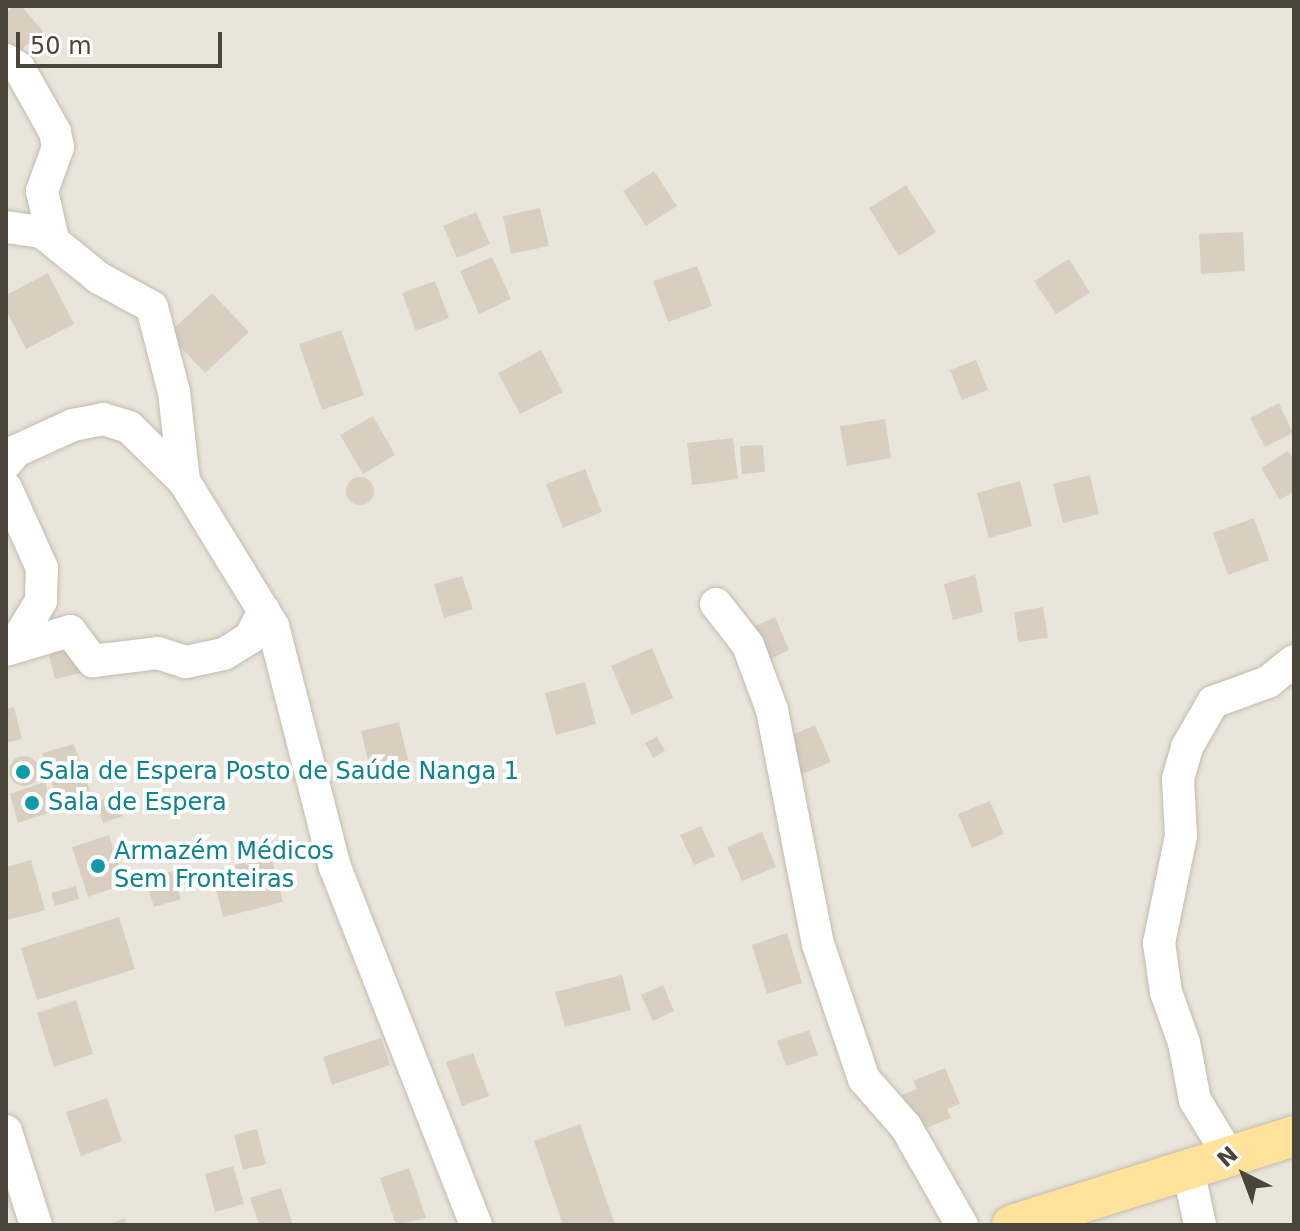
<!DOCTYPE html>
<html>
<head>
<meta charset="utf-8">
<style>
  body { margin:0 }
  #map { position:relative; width:1300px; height:1231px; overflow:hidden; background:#f6f3ec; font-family:"DejaVu Sans",sans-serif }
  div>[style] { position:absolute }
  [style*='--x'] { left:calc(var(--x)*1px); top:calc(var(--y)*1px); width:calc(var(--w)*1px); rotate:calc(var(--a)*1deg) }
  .residential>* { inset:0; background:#eae5da }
  .building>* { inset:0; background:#d8cfc1 }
  .round { border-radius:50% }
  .roads { filter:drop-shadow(0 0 2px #c2bbae) drop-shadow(0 0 2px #c2bbae) }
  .minor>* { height:32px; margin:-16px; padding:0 16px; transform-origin:16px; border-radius:16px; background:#fff }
  .major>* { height:40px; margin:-20px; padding:0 20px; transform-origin:20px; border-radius:20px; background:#ffe39c }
  .dots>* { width:22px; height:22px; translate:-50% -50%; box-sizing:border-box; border:4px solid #fff; border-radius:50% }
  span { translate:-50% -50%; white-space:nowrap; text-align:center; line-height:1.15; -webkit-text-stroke:8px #fff; paint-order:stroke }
  .culture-label { font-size:24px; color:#0d838f }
  .left { translate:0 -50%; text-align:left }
  .frame { position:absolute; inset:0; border:8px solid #4b4439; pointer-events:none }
  .north { position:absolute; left:1204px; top:1135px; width:80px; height:80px; -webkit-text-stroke:6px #fff; paint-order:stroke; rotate:318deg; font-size:22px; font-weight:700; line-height:32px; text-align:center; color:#4b4439 }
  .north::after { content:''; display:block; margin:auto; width:28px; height:36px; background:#4b4439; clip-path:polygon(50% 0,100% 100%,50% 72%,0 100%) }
  .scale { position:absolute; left:16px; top:32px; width:206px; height:36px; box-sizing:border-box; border:4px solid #4b4439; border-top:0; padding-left:10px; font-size:24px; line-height:28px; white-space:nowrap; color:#4b4439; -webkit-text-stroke:6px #fff; paint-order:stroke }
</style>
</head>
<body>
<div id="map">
  <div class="residential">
    <i style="clip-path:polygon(6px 6px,1294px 6px,1294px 1225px,6px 1225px)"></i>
  </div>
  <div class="building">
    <i style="clip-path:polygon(14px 6px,21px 6px,43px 31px,16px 54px,6px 42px,6px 13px)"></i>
    <i style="clip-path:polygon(654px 171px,677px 206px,646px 226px,623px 191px)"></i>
    <i style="clip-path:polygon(906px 185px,936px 232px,899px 256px,869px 208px)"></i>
    <i style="clip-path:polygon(540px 208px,549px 246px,511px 254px,503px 216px)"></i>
    <i style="clip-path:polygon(476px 212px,490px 244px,457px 258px,443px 226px)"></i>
    <i style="clip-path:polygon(1243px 232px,1245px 271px,1201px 274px,1199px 234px)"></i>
    <i style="clip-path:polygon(492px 257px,511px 299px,479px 314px,460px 271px)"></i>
    <i style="clip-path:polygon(1069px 259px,1090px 293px,1056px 314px,1034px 281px)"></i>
    <i style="clip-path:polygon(697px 266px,712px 306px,668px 322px,653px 281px)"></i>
    <i style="clip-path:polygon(48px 273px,74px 324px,26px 349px,6px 310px,6px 295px)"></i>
    <i style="clip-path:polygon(435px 281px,449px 318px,416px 331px,402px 293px)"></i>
    <i style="clip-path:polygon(212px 293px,249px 332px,205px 373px,168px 334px)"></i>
    <i style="clip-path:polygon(341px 330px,364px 395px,322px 410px,299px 344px)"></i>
    <i style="clip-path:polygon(541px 350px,563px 392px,520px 414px,498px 373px)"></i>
    <i style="clip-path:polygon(976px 360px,988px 390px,962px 400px,950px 370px)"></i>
    <i style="clip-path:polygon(1279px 403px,1293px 433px,1265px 447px,1250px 418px)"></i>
    <i style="clip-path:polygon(373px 416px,395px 455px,363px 474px,340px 435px)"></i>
    <i style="clip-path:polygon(885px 419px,891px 458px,847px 466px,840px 426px)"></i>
    <i style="clip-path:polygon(733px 438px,738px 479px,692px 485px,687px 443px)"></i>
    <i style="clip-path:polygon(763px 445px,765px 472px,742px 474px,740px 446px)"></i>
    <i style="clip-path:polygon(1288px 451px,1294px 461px,1294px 491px,1280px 500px,1261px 468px)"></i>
    <i style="clip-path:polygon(585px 469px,602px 512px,563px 528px,546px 484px)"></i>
    <i style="clip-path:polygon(1090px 475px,1099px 514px,1063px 523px,1053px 484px)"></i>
    <i class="round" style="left:346px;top:477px;width:28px;height:28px"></i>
    <i style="clip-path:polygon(1020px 481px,1032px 526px,989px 538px,977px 493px)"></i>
    <i style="clip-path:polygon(1254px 518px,1269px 560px,1228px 575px,1213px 533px)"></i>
    <i style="clip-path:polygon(975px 575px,983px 612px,953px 620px,944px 584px)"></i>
    <i style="clip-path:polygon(462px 576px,473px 609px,444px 618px,434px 584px)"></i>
    <i style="clip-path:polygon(1043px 607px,1048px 638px,1018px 642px,1014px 612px)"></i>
    <i style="clip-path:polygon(775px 617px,789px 650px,764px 662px,749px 629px)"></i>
    <i style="clip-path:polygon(73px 640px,81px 673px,55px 679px,47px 647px)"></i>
    <i style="clip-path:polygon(652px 648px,673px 698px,632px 715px,611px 666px)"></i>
    <i style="clip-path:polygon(585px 682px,596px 724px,556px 735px,545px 693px)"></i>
    <i style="clip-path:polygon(14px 707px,22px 739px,6px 743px,6px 709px)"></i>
    <i style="clip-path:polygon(399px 722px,408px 760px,370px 769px,361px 731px)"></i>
    <i style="clip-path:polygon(815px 725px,831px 762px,800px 775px,785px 738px)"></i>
    <i style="clip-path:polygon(657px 737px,665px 751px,653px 758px,645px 743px)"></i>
    <i style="clip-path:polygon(74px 744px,90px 791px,57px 799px,42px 753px)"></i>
    <i class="round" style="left:9px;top:756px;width:30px;height:30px"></i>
    <i style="clip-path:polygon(45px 782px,54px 811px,18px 823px,10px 794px)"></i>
    <i style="clip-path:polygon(116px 795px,123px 816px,103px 823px,96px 802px)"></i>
    <i style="clip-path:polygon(990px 801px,1004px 834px,972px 848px,958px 814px)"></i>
    <i style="clip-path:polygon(701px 826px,715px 856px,694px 865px,680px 835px)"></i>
    <i style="clip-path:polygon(762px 832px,776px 867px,742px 881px,727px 847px)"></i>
    <i style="clip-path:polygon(109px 835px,125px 884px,88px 897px,72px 847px)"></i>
    <i style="clip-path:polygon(271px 856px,283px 902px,223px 917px,212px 871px)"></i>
    <i style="clip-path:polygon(31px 860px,45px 910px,7px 920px,6px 867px)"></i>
    <i style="clip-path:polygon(172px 871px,181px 899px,154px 907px,145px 879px)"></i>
    <i style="clip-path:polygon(76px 886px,79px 899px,55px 906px,51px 893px)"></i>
    <i style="clip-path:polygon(119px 917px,135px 969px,37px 1000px,21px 948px)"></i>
    <i style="clip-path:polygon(787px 933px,802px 983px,767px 994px,752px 945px)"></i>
    <i style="clip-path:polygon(622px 975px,631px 1010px,565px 1027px,555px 992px)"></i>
    <i style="clip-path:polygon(663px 985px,674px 1011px,653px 1021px,641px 995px)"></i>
    <i style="clip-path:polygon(76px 1000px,93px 1054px,54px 1067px,37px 1013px)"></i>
    <i style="clip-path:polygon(809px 1030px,818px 1055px,786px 1066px,777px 1041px)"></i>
    <i style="clip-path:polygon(381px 1038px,390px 1065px,332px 1085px,323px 1057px)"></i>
    <i style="clip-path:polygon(473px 1053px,489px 1096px,462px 1106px,446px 1062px)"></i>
    <i style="clip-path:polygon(945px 1068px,960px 1104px,947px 1109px,951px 1118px,917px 1132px,902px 1095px,917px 1089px,913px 1081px)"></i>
    <i style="clip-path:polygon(107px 1098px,122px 1141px,81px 1156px,66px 1112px)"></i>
    <i style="clip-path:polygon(580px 1124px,615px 1225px,563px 1225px,534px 1141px)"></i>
    <i style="clip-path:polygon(257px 1129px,266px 1164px,243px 1170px,234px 1135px)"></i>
    <i style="clip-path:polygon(233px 1166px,244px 1204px,215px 1212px,205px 1174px)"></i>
    <i style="clip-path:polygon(409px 1168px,426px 1218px,396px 1225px,380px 1178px)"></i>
    <i style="clip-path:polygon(281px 1188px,293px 1225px,259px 1225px,250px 1198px)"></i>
    <i style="clip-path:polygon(125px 1218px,127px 1225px,107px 1225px)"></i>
  </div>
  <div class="roads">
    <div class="minor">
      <i style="--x:6;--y:60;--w:15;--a:32"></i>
      <i style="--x:19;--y:68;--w:73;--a:60.6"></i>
      <i style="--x:55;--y:132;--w:15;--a:79"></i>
      <i style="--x:58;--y:147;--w:47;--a:110"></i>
      <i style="--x:42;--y:191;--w:49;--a:77.1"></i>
      <i style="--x:6;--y:227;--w:36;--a:8"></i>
      <i style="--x:42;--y:232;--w:73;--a:38.9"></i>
      <i style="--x:99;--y:278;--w:60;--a:28.7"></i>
      <i style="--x:152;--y:307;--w:88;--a:75.5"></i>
      <i style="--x:174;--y:392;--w:90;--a:83.6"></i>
      <i style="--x:184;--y:481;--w:170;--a:58.5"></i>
      <i style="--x:273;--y:626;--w:249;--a:75.6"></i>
      <i style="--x:335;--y:867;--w:385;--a:68.5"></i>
      <i style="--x:6;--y:463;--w:16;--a:-50"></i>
      <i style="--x:16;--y:451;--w:63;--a:-24.5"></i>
      <i style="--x:73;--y:425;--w:31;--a:-11"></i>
      <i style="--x:103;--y:419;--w:27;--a:17"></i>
      <i style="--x:129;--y:427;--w:77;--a:44.5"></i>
      <i style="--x:6;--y:488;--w:88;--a:65.8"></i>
      <i style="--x:42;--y:568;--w:33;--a:92"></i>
      <i style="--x:41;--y:601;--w:54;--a:121.3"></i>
      <i style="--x:716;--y:604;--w:52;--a:52"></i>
      <i style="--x:748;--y:645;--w:69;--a:69.7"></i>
      <i style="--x:772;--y:710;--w:238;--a:78.9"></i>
      <i style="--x:818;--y:944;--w:143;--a:71.2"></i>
      <i style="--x:864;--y:1079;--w:64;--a:48.8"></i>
      <i style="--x:906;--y:1127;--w:113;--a:60.3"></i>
      <i style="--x:6;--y:650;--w:67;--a:-16.5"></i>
      <i style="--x:70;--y:631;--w:38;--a:53"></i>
      <i style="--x:93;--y:661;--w:65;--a:-7"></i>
      <i style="--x:158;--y:653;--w:29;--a:18"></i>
      <i style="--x:186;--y:662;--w:39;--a:-12"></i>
      <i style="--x:224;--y:654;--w:31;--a:-32"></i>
      <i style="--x:250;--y:638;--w:31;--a:-63"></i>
      <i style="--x:6;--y:1131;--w:99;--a:72.3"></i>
      <i style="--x:1229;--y:1156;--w:66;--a:-121.3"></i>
      <i style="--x:1195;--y:1100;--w:58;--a:-100.9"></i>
      <i style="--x:1184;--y:1043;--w:54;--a:-109.4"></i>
      <i style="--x:1166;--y:992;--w:49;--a:-98.1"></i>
      <i style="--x:1159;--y:943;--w:109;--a:-78.4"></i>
      <i style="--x:1181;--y:836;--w:57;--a:-93"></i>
      <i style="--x:1178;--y:779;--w:33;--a:-74"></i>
      <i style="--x:1187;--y:747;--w:52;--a:-60"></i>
      <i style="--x:1213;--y:702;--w:59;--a:-20"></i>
      <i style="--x:1268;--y:682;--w:33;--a:-39"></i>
      <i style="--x:1188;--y:1169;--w:57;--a:77.9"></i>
    </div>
    <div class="major">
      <i style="--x:1012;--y:1225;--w:296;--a:-17.5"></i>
    </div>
  </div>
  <div class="dots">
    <i style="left:23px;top:772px;background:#0f9aa8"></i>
    <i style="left:32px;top:803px;background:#0f9aa8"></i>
    <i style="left:98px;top:866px;background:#0f9aa8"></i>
  </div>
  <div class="culture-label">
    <span class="left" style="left:39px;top:772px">Sala de Espera Posto de Saúde Nanga 1</span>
    <span class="left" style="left:48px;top:803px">Sala de Espera</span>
    <span class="left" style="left:114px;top:866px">Armazém Médicos<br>Sem Fronteiras</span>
  </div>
  <div class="frame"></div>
  <div class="north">N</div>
  <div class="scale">50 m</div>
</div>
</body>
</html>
